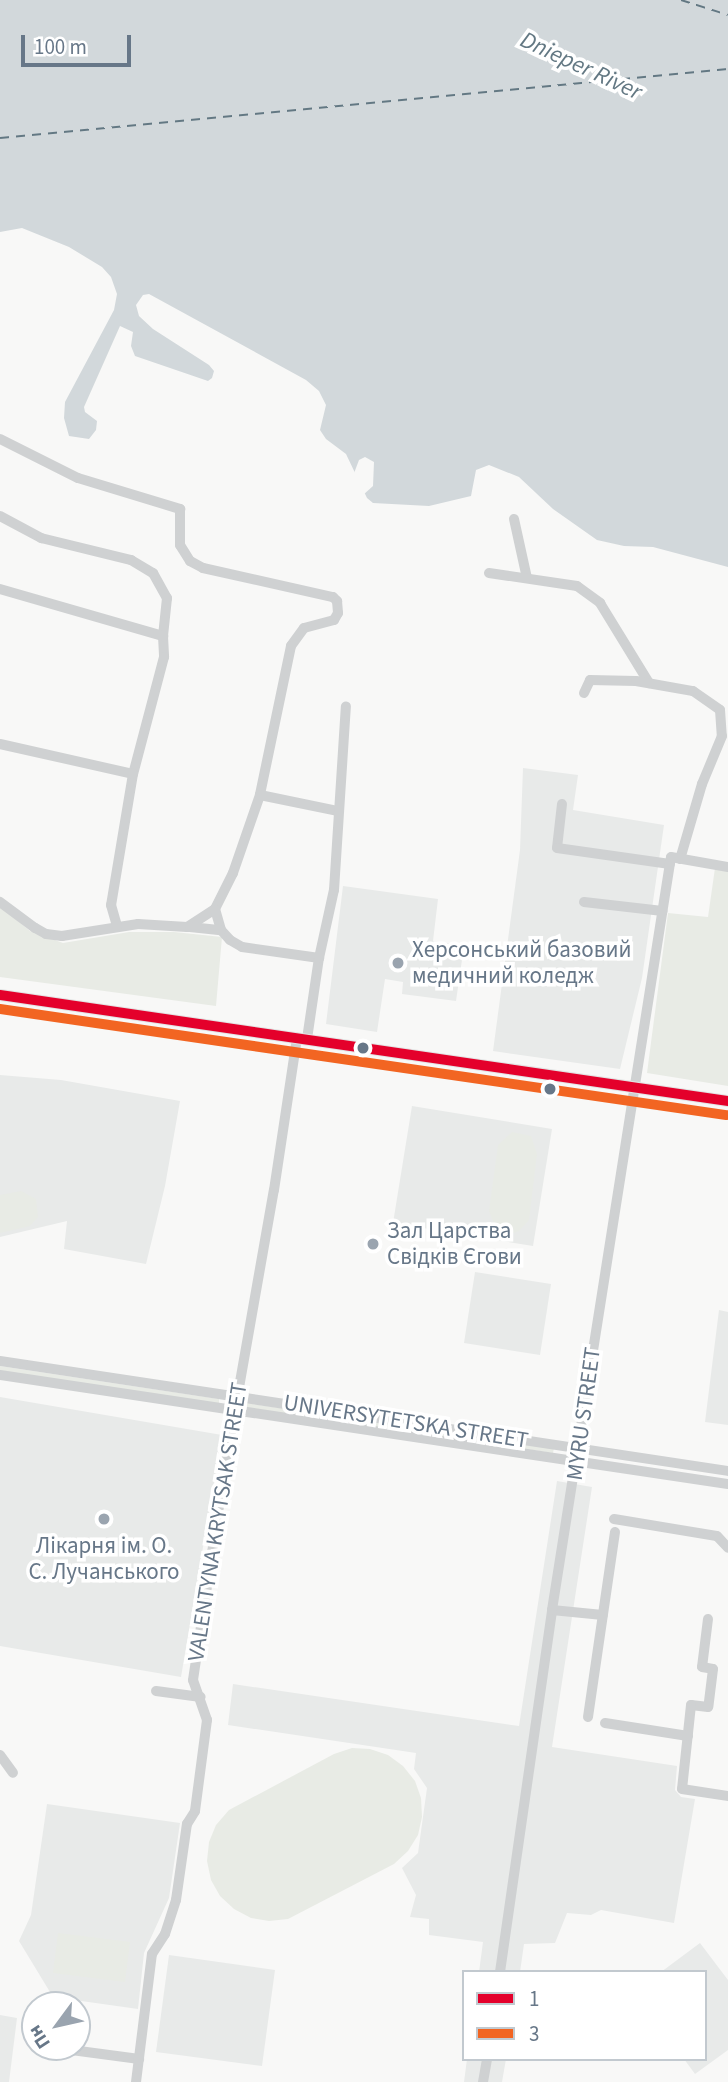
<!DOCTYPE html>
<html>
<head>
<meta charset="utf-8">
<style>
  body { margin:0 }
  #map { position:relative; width:728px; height:2082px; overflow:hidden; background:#f8f8f7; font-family:"Source Sans 3",sans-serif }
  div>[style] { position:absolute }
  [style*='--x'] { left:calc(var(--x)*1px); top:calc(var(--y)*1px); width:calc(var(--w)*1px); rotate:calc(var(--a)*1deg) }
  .built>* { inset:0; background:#e8eae9 }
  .green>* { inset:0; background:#e8ebe5 }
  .water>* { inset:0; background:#d2d8db }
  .pier>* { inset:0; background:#f8f8f7 }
  .ferry>* { height:2px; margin-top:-1px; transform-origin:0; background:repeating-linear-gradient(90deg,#637883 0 9px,transparent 0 16px) }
  .minor>* { height:10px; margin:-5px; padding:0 5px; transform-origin:5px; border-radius:5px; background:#cfd1d2 }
  .major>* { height:12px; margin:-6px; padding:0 6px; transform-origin:6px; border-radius:6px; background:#e2e3e3 }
  .bus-1>* { height:10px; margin:-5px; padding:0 5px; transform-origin:5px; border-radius:5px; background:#e4002b }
  .bus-2>* { height:10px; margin:-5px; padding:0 5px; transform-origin:5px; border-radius:5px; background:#f26522 }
  .dots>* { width:19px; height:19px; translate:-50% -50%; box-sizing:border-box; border:4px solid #fff; border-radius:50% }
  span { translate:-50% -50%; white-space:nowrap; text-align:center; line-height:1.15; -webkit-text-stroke:7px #fff; paint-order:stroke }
  .poi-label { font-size:23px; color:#677788 }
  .left { translate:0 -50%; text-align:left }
  .street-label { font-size:23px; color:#677788 }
  .water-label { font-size:24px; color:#637883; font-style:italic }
  .legend { position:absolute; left:462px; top:1970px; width:245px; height:91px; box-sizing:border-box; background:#fff; border:2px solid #c2c9cf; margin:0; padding:9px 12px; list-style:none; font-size:21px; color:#677788 }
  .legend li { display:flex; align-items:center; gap:14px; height:35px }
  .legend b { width:35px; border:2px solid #c2c9cf }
  .north { position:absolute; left:21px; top:1991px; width:70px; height:70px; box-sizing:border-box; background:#fff; border:2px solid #c2c9cf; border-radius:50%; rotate:237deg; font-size:19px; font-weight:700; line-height:28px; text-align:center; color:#677788 }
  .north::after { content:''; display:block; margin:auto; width:24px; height:32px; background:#9aa4af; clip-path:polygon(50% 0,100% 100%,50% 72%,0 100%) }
  .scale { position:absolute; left:21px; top:35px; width:110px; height:32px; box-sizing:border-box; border:4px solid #677788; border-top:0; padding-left:9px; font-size:21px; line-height:24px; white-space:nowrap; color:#677788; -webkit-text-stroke:5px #fff; paint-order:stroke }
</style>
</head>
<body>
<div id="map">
  <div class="built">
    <i style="clip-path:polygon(523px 768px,578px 775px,573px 810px,664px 825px,642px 978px,620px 1069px,493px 1051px,520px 850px)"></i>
    <i style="clip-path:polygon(343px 886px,438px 899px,433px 941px,464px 946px,456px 1001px,402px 994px,403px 982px,385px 979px,377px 1032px,326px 1024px)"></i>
    <i style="clip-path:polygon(0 1075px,61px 1080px,180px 1101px,165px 1186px,146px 1264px,64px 1249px,67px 1221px,0 1237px)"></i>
    <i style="clip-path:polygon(412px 1106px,552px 1129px,533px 1246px,393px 1223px)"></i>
    <i style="clip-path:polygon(475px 1272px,551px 1284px,540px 1355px,464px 1343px)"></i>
    <i style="clip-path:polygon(719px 1310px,728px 1312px,728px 1425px,705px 1422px)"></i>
    <i style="clip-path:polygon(0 1397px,222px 1435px,181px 1677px,0 1646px)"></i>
    <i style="clip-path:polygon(557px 1481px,592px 1487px,552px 1747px,677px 1766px,675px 1790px,681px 1797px,695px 1799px,674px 1923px,601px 1910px,591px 1915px,567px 1913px,555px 1943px,524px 1944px,520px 1972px,479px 1972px,483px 1942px,429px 1935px,429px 1919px,410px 1917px,416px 1895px,402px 1868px,418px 1853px,427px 1788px,414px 1769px,416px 1753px,228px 1725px,233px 1684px,519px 1726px)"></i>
    <i style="clip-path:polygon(47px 1804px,180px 1823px,169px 1898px,144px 1953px,138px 2009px,53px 1997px,19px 1941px,31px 1915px)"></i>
    <i style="clip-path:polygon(700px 1943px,728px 1980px,728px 2050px,695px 2074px,684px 2059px,705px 2059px,705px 1972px,661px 1972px)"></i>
    <i style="clip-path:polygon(169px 1955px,275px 1970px,262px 2066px,156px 2052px)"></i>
    <i style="clip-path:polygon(0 2015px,17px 2018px,9px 2082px,0 2082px)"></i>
    <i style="clip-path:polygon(467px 2059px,506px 2059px,502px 2082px,464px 2082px)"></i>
  </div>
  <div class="green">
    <i style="clip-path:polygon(715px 868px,728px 871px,728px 1086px,647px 1073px,668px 913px,708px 917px)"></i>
    <i style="clip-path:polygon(0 906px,30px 931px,63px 943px,129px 932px,174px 932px,222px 937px,216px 1006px,0 977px)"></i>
    <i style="clip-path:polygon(512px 1132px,531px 1136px,537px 1154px,529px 1220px,519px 1231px,510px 1234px,496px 1229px,489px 1211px,498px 1145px)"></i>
    <i style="clip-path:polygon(21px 1191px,36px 1199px,38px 1217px,30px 1226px,0 1233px,0 1195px)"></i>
    <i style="clip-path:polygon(0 1366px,219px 1399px,219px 1404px,0 1371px)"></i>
    <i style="clip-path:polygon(246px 1403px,554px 1448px,553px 1453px,245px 1408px)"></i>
    <i style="clip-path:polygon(352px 1748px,370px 1749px,388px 1755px,403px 1766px,415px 1781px,421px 1798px,422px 1817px,418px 1835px,408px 1851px,394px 1864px,288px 1919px,269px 1921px,251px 1918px,234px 1909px,220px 1896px,211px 1880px,207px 1861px,209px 1842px,216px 1825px,229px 1810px,334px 1754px)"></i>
    <i style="clip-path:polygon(58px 1933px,130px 1942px,125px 1982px,53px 1973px)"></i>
  </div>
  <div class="water">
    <i style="clip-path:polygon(0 0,728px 0,728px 567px,653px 547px,624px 546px,597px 540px,553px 509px,519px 477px,489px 465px,476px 470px,471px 496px,429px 506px,373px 503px,367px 498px,346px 454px,326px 439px,320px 430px,326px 405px,319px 391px,306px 380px,149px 294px,143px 295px,136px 305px,139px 316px,153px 329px,209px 365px,214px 371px,212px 378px,208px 381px,135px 356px,131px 346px,133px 332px,120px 326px,84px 407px,85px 412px,97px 421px,96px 430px,89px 439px,69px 436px,64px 418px,65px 402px,114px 310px,117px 294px,111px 277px,102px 267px,69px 247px,22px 228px,0 232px)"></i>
  </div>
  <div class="pier">
    <i style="clip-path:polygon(365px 457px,374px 462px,373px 486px,363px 495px,353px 476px,359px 460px)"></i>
  </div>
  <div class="ferry">
    <i style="--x:681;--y:0;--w:49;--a:17.7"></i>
    <i style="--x:0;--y:138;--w:731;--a:-5.41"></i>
  </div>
  <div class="minor">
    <i style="--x:0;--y:439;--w:87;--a:26.6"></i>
    <i style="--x:78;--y:478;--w:107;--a:16.9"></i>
    <i style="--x:180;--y:509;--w:36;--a:90"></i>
    <i style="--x:180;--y:545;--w:19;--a:58"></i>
    <i style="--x:190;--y:561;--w:15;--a:28"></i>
    <i style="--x:203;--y:568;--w:133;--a:12.6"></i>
    <i style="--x:333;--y:597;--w:6;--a:45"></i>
    <i style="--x:337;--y:601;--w:12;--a:85"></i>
    <i style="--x:338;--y:613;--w:8;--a:120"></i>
    <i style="--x:334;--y:620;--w:31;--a:165"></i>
    <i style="--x:304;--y:628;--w:22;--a:126"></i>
    <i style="--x:291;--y:646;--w:152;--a:101.8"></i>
    <i style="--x:260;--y:795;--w:83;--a:109.1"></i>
    <i style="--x:233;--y:873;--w:40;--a:116.6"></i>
    <i style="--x:215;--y:909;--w:33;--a:147"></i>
    <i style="--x:187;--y:927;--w:49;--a:-176.5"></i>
    <i style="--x:138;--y:924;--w:77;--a:171"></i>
    <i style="--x:62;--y:936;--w:16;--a:-173"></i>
    <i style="--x:46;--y:934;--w:13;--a:-151"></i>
    <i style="--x:35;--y:928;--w:44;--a:-143.4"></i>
    <i style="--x:0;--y:516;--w:47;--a:28.2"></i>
    <i style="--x:41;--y:538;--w:93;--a:13.7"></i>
    <i style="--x:131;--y:560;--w:26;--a:31"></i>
    <i style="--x:153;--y:573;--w:29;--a:61"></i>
    <i style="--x:167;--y:598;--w:38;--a:96"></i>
    <i style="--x:163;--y:636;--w:21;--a:87"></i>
    <i style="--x:164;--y:657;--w:121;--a:104.8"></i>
    <i style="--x:133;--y:774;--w:133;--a:99.5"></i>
    <i style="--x:111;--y:905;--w:22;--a:74"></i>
    <i style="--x:514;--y:519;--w:60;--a:77.6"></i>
    <i style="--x:489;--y:573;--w:89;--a:8.4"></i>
    <i style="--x:577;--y:586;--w:29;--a:36"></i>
    <i style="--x:600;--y:603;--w:94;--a:58.5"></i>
    <i style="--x:0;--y:589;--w:170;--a:16.1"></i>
    <i style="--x:584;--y:693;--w:14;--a:-65"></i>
    <i style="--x:590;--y:680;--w:46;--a:1.2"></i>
    <i style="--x:636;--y:681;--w:58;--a:10"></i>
    <i style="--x:693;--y:691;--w:33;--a:35"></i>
    <i style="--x:720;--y:710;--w:26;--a:86"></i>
    <i style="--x:722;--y:736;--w:52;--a:112.6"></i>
    <i style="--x:702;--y:784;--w:78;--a:106.3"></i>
    <i style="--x:0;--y:744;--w:136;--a:12.7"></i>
    <i style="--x:260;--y:795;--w:80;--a:11.6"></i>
    <i style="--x:562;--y:804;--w:44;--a:96.5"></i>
    <i style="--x:557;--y:848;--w:114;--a:8.1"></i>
    <i style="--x:584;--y:902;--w:79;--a:6.6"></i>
    <i style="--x:215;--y:909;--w:22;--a:74"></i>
    <i style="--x:221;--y:930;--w:13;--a:48"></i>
    <i style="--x:230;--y:940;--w:14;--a:30"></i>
    <i style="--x:242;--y:947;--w:78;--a:8.1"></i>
    <i style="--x:190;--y:927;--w:31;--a:6"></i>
    <i style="--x:307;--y:1039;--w:82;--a:-81.6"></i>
    <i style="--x:319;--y:958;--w:70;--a:-77.6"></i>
    <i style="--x:334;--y:890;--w:184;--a:-86.3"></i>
    <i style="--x:0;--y:1361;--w:736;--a:8.59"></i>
    <i style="--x:0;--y:1375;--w:736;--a:8.52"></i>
    <i style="--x:614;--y:1519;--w:104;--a:9.4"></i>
    <i style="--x:717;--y:1536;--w:16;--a:47"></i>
    <i style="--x:552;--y:1610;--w:51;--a:5.6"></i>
    <i style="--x:708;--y:1619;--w:48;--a:97.1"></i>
    <i style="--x:702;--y:1667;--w:11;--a:10"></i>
    <i style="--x:713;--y:1669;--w:38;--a:97"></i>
    <i style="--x:708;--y:1707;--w:17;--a:-173"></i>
    <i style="--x:691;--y:1705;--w:84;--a:96.1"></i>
    <i style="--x:682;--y:1789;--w:47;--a:8.7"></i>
    <i style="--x:156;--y:1691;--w:45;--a:7.6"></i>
    <i style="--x:588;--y:1717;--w:187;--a:-81.7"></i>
    <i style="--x:605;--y:1723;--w:84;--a:8.9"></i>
    <i style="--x:0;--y:1755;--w:22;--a:54"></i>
    <i style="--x:500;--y:1972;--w:366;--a:-81.8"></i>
    <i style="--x:552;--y:1610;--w:762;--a:-81.02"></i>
    <i style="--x:671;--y:857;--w:58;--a:10"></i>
    <i style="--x:49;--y:2047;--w:91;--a:7.6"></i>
    <i style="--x:136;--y:2082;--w:129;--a:-82.9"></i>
    <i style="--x:152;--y:1954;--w:24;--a:-57"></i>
    <i style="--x:165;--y:1934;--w:36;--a:-72"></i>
    <i style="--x:176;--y:1900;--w:77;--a:-81.8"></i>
    <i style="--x:187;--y:1824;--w:15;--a:-58"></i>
    <i style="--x:195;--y:1811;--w:92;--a:-82.5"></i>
    <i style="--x:207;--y:1720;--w:42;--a:-109.3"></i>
    <i style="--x:193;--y:1680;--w:215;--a:-81.5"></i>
    <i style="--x:225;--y:1467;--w:281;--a:-80"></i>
    <i style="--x:274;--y:1190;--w:154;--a:-81.4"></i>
    <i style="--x:483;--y:2082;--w:23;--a:-80"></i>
  </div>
  <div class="major">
    <i style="--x:0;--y:995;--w:736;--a:8.28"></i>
  </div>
  <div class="bus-1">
    <i style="--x:0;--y:995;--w:736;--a:8.28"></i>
  </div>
  <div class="bus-2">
    <i style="--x:0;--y:1009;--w:734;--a:8.31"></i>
  </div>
  <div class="dots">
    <i style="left:398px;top:963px;background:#9aa4af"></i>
    <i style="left:363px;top:1048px;background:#677788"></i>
    <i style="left:550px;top:1089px;background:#677788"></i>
    <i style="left:373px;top:1244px;background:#9aa4af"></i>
    <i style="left:104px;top:1519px;background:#9aa4af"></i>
  </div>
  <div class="poi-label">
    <span class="left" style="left:412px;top:963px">Херсонський базовий<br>медичний коледж</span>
    <span class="left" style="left:387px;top:1244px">Зал Царства<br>Свідків Єгови</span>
    <span style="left:104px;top:1559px">Лікарня ім. О.<br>С. Лучанського</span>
  </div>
  <div class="street-label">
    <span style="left:584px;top:1414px;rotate:-82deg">MYRU STREET</span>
    <span style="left:406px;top:1422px;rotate:9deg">UNIVERSYTETSKA STREET</span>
    <span style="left:218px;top:1522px;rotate:-81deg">VALENTYNA KRYTSAK STREET</span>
  </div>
  <div class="water-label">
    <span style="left:581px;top:66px;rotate:25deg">Dnieper River</span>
  </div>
  <ul class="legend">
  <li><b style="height:9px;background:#e4002b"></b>1</li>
  <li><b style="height:9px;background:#f26522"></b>3</li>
  </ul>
  <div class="north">Пн</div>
  <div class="scale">100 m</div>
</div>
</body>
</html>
